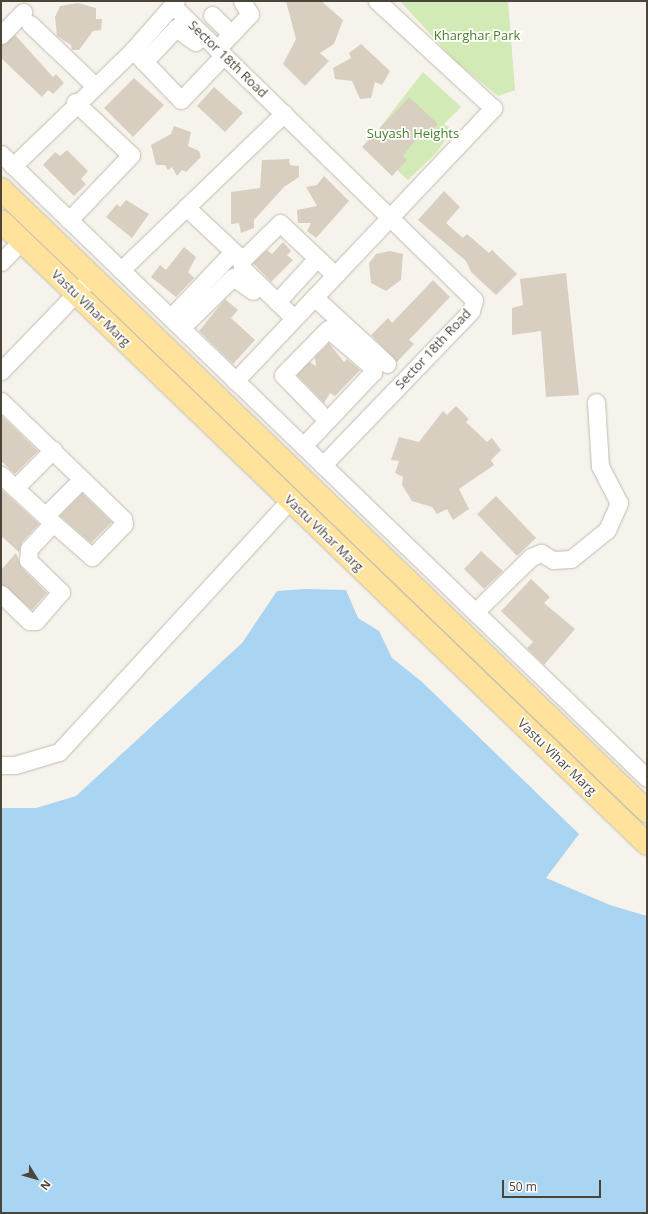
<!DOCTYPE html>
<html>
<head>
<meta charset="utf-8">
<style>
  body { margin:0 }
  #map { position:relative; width:648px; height:1214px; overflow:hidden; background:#f6f3ec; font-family:"Open Sans",sans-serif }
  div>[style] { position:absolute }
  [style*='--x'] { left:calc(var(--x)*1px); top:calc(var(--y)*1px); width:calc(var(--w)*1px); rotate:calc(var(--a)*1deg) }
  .green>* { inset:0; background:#d2eab5 }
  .water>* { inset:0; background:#a9d4f2 }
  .building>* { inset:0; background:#d8cfc1 }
  .roads { filter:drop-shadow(0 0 1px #c2bbae) drop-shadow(0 0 1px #c2bbae) }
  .minor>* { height:17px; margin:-8.5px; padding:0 8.5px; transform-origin:8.5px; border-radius:8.5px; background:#fff }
  .major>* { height:22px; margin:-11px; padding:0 11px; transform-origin:11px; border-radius:11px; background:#ffe39c }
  span { translate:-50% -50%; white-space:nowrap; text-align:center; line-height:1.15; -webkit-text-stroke:3.5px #fff; paint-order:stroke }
  .park-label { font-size:13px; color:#4a7f2a }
  .street-label { font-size:13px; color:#4b4439 }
  .frame { position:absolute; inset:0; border:2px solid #4b4439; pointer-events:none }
  .north { position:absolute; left:16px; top:1158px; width:40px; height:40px; -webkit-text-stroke:3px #fff; paint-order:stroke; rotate:127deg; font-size:11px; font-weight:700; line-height:16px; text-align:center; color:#4b4439 }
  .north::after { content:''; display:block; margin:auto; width:14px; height:18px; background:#4b4439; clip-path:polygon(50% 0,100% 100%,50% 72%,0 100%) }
  .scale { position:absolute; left:502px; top:1180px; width:99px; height:18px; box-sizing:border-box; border:2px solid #4b4439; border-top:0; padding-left:5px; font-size:12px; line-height:14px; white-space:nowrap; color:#4b4439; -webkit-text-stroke:3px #fff; paint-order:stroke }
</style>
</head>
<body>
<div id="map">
  <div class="green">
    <i style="clip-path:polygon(400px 1px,508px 1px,515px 90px,498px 96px,455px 61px)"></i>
    <i style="clip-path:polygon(423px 72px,461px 107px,444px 124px,453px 130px,436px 153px,408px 180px,368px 143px)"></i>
  </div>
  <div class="water">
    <i style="clip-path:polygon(305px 589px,346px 590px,358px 618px,379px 631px,392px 658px,421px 681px,579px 834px,546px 878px,610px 905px,647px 916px,647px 1213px,1px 1213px,1px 808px,36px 808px,76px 796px,242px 643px,277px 591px)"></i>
  </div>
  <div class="building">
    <i style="clip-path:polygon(286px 1px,321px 1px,343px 20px,334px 44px,320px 53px,329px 61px,305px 86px,283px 64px,296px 39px)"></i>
    <i style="clip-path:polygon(78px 3px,96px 8px,96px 19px,102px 19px,101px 30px,93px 31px,79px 50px,72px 50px,71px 45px,57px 36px,55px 17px,60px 6px)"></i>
    <i style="clip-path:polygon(15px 35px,53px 77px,56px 74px,64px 83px,53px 94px,48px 90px,42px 97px,1px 58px,1px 46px)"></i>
    <i style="clip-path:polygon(361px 44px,390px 71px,382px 85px,375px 82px,371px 98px,360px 99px,352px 81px,335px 79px,333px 68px,351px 58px,349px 53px)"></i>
    <i style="clip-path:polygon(134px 78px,164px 105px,133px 137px,104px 108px)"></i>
    <i style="clip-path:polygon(214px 87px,243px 113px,225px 132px,197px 106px)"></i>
    <i style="clip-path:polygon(409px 97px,438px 124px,431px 131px,427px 128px,412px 144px,403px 156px,407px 160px,392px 176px,362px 147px)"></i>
    <i style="clip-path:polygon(174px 126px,191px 132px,188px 146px,199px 151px,201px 157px,186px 172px,182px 170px,177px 176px,172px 167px,168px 170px,165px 165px,156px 165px,151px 145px,171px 134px)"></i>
    <i style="clip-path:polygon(67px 150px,88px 171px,81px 179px,86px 184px,74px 196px,43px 165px,55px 152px,60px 156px)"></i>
    <i style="clip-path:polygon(289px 159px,290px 165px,299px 166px,299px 177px,284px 187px,254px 220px,254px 228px,241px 233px,239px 223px,231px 224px,231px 192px,260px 188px,262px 160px)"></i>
    <i style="clip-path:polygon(324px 176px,349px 201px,316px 238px,307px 231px,311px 223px,298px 223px,297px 210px,317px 206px,306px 187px,317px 185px)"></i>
    <i style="clip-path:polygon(444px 191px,460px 207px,446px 223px,463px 238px,467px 234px,489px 253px,492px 250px,517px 274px,496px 295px,471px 272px,466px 261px,418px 220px)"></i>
    <i style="clip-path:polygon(126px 200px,149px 214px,132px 238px,106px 217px,117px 204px,120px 207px)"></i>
    <i style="clip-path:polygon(283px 242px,291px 251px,287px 255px,293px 260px,271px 282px,253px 263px,267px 250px,272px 254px)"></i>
    <i style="clip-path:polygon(184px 247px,196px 257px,188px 272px,194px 278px,176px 297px,151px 277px,160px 265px,166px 270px)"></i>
    <i style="clip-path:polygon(390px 251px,403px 254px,401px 280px,386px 291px,371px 283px,369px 263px,376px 254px)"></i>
    <i style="clip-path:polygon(566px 273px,579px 395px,546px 397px,541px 331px,512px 335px,512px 308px,523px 305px,520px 279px)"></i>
    <i style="clip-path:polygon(433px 280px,450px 297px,409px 340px,414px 344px,397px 362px,371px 335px,388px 318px,392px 323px)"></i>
    <i style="clip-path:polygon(225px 299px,238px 310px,231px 318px,255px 340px,233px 364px,199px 331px)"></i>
    <i style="clip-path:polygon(329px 343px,344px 362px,347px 359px,360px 370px,335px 396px,330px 393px,324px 403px,297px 375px,309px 362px,316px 366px,315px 357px)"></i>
    <i style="clip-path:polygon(456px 406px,469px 419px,466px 422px,487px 442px,492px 438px,501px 450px,491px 460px,494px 465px,459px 489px,469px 509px,453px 520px,447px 509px,437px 514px,432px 507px,412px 501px,402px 485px,403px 477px,395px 473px,399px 461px,391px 460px,399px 437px,419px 442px,443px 411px,447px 415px)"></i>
    <i style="clip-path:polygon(1px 415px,38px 451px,15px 474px,1px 461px)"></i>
    <i style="clip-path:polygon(1px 489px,39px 524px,22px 542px,19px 552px,1px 536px)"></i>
    <i style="clip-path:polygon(82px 493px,112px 522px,91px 543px,60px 516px)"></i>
    <i style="clip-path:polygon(496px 496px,536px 538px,517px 556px,477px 514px)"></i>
    <i style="clip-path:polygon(481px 551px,503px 571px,484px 589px,464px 569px)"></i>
    <i style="clip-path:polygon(16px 553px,21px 567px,47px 593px,32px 610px,1px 584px,1px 570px)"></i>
    <i style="clip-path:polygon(531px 579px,550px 597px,544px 603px,575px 629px,544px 665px,527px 648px,533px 642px,501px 611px)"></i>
  </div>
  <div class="roads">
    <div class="minor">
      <i style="--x:172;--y:5;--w:422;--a:44.3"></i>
      <i style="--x:474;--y:300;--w:11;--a:105"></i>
      <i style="--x:471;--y:311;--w:214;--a:133.9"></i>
      <i style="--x:212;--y:15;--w:27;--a:45"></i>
      <i style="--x:30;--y:24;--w:88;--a:43.6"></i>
      <i style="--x:1;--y:35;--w:32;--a:-46"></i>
      <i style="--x:217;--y:49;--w:48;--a:-46.7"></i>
      <i style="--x:250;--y:14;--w:15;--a:-122"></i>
      <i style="--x:133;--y:50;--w:69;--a:46.2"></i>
      <i style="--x:181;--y:100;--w:62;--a:-46.3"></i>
      <i style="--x:144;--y:62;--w:47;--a:-46.7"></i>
      <i style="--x:176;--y:28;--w:24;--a:36"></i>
      <i style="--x:1;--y:154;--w:898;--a:44.01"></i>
      <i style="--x:13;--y:166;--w:167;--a:-44"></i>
      <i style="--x:133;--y:50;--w:65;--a:-48.7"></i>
      <i style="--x:186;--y:207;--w:69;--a:43.2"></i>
      <i style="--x:69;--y:220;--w:90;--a:-46.4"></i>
      <i style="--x:131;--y:155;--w:77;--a:-136.6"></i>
      <i style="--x:1;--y:262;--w:29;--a:-46"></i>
      <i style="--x:121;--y:270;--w:226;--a:-43.9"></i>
      <i style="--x:314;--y:297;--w:99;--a:42.5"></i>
      <i style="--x:277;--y:302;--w:59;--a:-47.7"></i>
      <i style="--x:171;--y:317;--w:81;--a:-46.5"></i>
      <i style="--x:294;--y:318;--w:72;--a:-136.1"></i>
      <i style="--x:242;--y:268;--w:7;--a:-98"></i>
      <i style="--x:241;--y:261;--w:54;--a:-44.3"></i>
      <i style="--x:280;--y:223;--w:76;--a:43.4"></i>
      <i style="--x:182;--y:327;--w:71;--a:-44.4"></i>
      <i style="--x:233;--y:277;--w:24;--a:35"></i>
      <i style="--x:1;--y:371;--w:121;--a:-46"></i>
      <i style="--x:235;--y:381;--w:376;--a:-46.6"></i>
      <i style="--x:493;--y:108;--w:158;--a:-137.3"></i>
      <i style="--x:1;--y:401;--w:170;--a:44"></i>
      <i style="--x:123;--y:519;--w:5;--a:79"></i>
      <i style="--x:124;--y:524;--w:46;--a:134.1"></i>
      <i style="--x:92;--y:557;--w:52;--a:-138.9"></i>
      <i style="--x:53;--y:523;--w:35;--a:133"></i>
      <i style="--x:29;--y:549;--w:11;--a:95"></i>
      <i style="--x:28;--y:560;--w:46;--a:44.1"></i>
      <i style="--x:61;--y:592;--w:38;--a:131"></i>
      <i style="--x:36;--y:621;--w:7;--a:180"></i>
      <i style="--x:29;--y:621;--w:39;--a:-136"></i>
      <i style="--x:303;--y:446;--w:102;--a:-46.6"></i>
      <i style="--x:373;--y:372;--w:8;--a:-113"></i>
      <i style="--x:370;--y:365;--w:55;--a:-139.4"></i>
      <i style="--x:328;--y:329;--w:64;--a:134.4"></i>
      <i style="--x:283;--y:375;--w:53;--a:45.8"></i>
      <i style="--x:1;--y:475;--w:71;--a:42.7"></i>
      <i style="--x:15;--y:488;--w:54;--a:-45"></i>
      <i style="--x:45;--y:516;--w:52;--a:-45"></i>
      <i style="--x:475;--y:612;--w:78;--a:-44.5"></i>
      <i style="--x:531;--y:557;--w:11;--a:-22"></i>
      <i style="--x:541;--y:553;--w:14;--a:30"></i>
      <i style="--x:553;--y:560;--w:18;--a:-3"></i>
      <i style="--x:571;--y:559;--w:46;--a:-38.9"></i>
      <i style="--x:607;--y:530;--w:30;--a:-66"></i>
      <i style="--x:619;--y:503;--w:42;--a:-117.2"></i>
      <i style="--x:600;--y:466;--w:64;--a:-93.6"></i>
      <i style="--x:1;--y:765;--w:14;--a:0"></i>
      <i style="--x:15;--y:765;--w:46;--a:-16.5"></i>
      <i style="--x:59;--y:752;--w:342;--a:-47.5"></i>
    </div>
    <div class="major">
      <i style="--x:1;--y:189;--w:897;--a:43.92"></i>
      <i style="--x:1;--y:221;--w:897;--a:43.96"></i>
    </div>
  </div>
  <div class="park-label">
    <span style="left:477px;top:35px">Kharghar Park</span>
    <span style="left:413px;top:133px">Suyash Heights</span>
  </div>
  <div class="street-label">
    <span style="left:228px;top:59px;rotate:44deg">Sector 18th Road</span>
    <span style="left:91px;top:308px;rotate:44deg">Vastu Vihar Marg</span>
    <span style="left:433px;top:349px;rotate:-47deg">Sector 18th Road</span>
    <span style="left:324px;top:533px;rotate:44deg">Vastu Vihar Marg</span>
    <span style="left:557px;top:757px;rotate:44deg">Vastu Vihar Marg</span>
  </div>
  <div class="frame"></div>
  <div class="north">N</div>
  <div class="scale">50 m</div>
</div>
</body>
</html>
